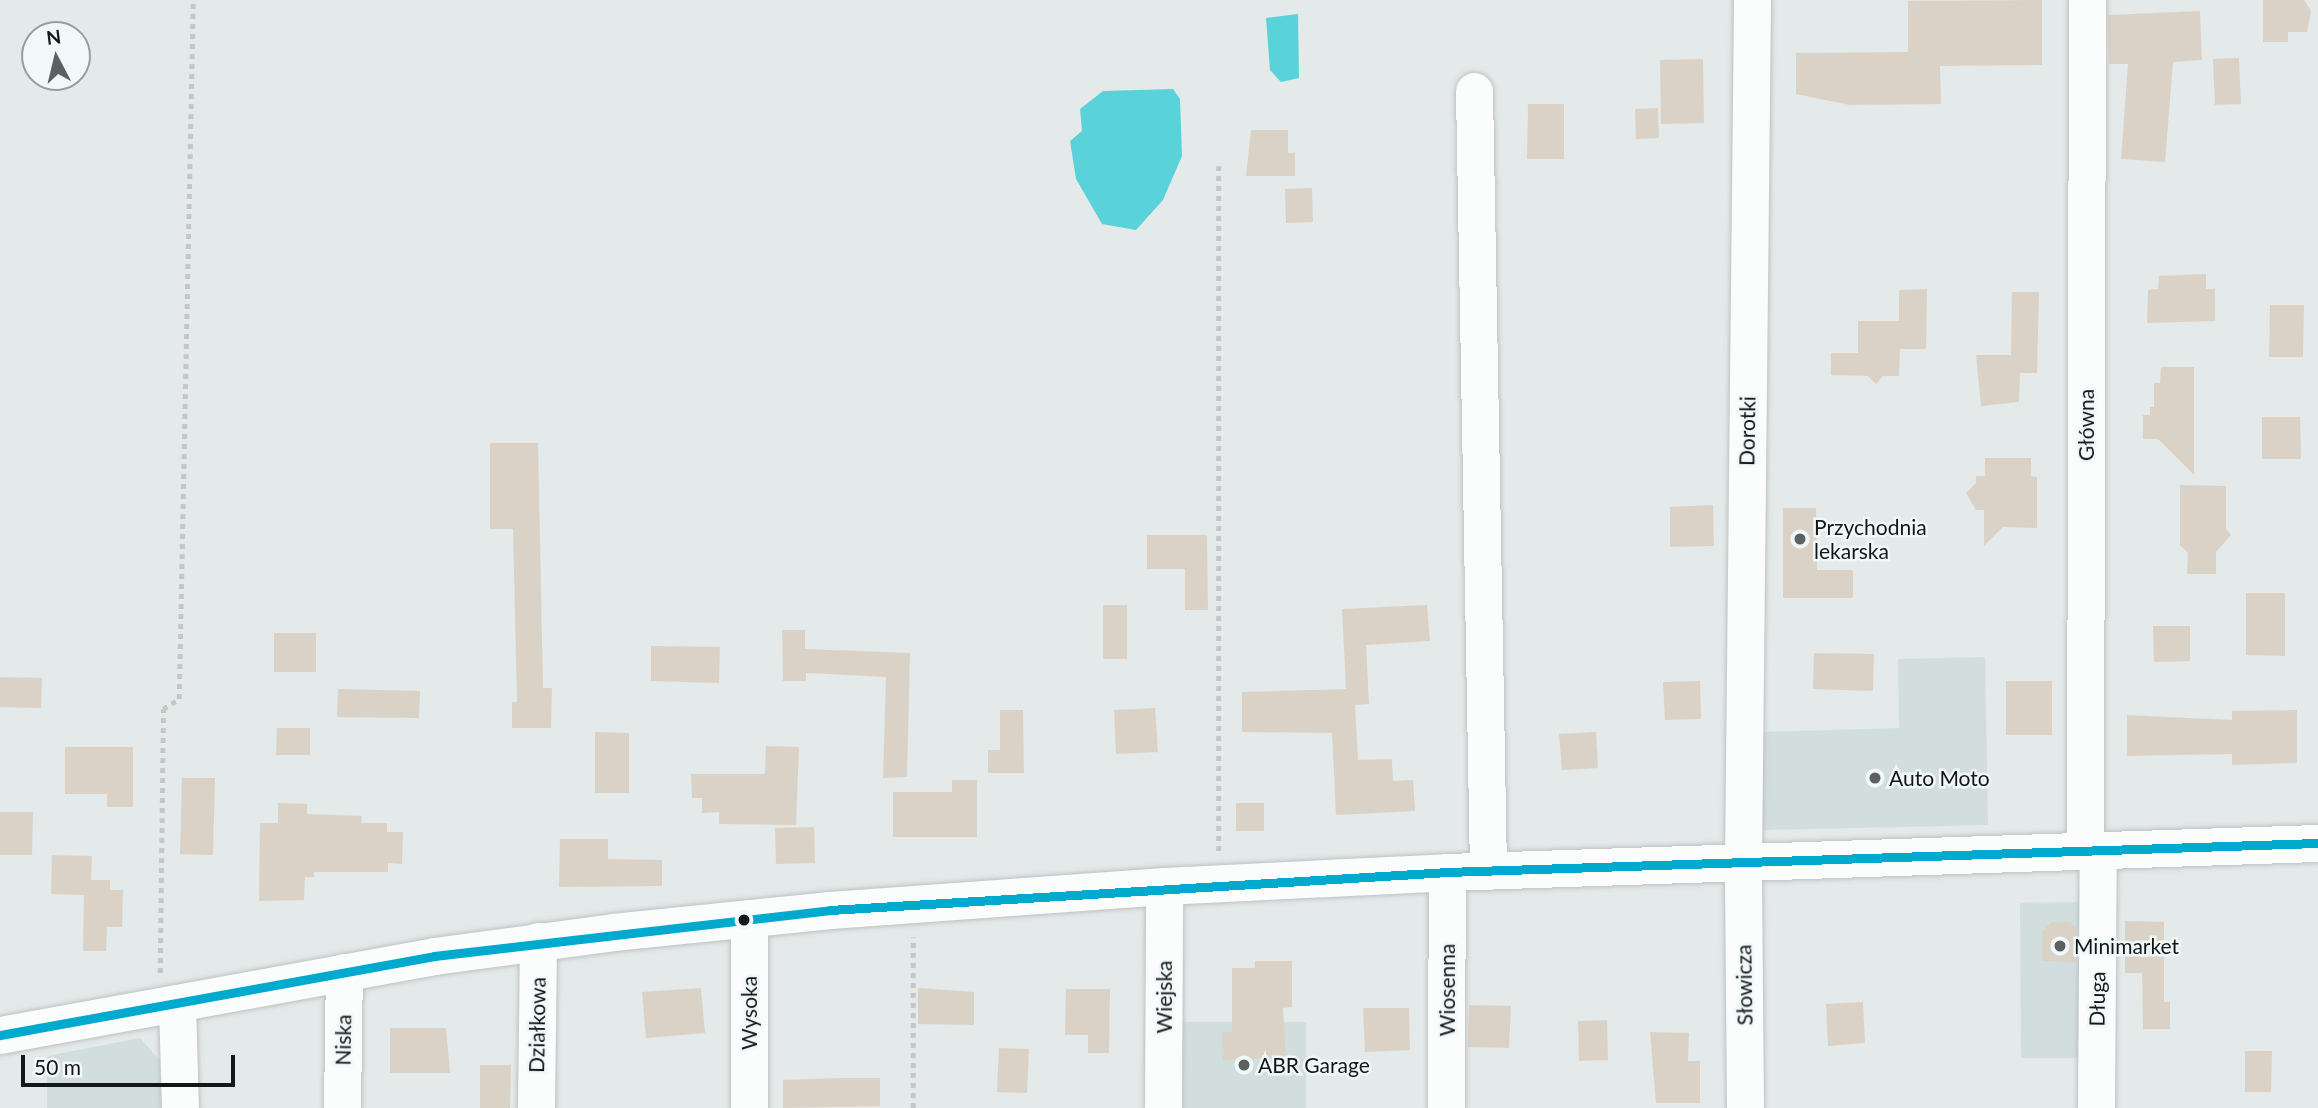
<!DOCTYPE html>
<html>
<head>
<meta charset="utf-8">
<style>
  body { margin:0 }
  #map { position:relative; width:2318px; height:1108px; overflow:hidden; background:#e4e9e9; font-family:Lato,sans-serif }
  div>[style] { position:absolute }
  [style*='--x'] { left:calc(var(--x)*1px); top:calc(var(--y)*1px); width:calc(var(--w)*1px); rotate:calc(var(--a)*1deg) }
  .built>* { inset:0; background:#d2dede }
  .water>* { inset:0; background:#59d2da }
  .building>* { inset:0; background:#dbd2c7 }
  .path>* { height:4.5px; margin-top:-2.25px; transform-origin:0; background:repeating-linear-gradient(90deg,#c5c6c6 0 5px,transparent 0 10px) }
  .roads { filter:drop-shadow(0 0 2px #bec2c2) drop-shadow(0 0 2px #bec2c2) }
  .minor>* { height:37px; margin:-18.5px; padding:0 18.5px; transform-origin:18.5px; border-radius:18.5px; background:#fbfcfc }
  .bus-1>* { height:9px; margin:-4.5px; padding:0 4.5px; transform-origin:4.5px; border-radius:4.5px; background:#00a9ce }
  .dots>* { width:19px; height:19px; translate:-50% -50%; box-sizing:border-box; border:4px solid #f0f8f9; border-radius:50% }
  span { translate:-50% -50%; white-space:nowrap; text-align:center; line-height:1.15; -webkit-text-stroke:5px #f0f8f9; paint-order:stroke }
  .street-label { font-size:21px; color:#141717 }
  .poi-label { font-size:21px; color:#141717 }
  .left { translate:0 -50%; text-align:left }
  .north { position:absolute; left:21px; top:21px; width:70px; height:70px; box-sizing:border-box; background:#f0f8f9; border:2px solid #989e9f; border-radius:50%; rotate:353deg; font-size:19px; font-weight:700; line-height:28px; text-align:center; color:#141717 }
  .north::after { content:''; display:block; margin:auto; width:24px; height:32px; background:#5d6060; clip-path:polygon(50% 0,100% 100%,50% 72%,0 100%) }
  .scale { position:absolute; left:21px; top:1055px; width:214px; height:32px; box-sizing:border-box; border:4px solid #141717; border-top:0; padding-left:9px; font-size:21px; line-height:24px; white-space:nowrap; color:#141717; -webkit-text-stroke:5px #f0f8f9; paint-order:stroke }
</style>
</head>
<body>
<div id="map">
  <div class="built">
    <i style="clip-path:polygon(1985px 657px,1988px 825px,1762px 830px,1762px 732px,1899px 728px,1898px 659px)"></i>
    <i style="clip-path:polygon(2082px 902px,2083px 1058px,2021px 1058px,2020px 903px)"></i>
    <i style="clip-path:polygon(1181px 1022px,1306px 1022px,1306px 1108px,1181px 1108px)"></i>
    <i style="clip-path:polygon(140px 1038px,165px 1066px,166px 1108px,47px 1108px,47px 1056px)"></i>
  </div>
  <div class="water">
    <i style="clip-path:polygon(1298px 14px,1299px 78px,1281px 82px,1270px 70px,1266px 18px)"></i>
    <i style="clip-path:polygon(1173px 89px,1180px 99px,1182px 156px,1163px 200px,1136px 230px,1102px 224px,1076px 179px,1070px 141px,1082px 131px,1080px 109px,1103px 91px)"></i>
  </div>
  <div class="building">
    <i style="clip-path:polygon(2042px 0,2042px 65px,1940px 66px,1941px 104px,1850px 105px,1796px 94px,1796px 53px,1908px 52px,1908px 1px)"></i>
    <i style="clip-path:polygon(2263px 0,2304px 0,2311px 11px,2307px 32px,2288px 32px,2288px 42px,2263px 42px)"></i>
    <i style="clip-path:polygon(2200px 11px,2202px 60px,2173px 62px,2165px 162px,2121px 159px,2128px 64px,2109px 64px,2108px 15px)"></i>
    <i style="clip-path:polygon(2239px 58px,2241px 104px,2215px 105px,2213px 59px)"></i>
    <i style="clip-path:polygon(1703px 59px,1704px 123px,1661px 124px,1660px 60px)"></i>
    <i style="clip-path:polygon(1528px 104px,1564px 104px,1564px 159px,1527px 159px)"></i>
    <i style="clip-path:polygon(1658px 108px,1659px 138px,1636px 139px,1635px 109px)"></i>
    <i style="clip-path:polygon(1251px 130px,1288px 130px,1288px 153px,1295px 153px,1295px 176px,1246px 176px)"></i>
    <i style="clip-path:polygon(1312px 188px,1313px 222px,1286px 223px,1285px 189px)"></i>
    <i style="clip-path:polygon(2206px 274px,2206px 289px,2215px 289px,2215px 321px,2147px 323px,2148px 290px,2158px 289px,2159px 276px)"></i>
    <i style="clip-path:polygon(1927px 289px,1926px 349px,1900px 349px,1899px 376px,1883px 376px,1876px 384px,1868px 376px,1831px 375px,1831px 353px,1858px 353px,1858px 321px,1899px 321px,1899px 290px)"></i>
    <i style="clip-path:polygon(2012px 292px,2039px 292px,2037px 373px,2020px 373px,2019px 402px,1981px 406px,1976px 355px,2011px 355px)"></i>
    <i style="clip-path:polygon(2270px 305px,2304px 305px,2303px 357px,2269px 357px)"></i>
    <i style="clip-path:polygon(2161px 367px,2194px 367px,2194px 475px,2158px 439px,2143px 439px,2143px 415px,2150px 415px,2150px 407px,2154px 407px,2154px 383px,2160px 383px)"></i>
    <i style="clip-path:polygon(2262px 417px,2300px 417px,2301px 459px,2262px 459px)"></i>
    <i style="clip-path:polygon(490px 443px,538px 443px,543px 688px,552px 688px,551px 728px,512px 728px,512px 702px,517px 702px,513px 529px,490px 529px)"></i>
    <i style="clip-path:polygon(1985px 458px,2031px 458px,2031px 476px,2037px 477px,2037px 528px,2003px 527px,1984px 546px,1984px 510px,1976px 510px,1966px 493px,1976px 483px,1976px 476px,1985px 476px)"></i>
    <i style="clip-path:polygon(2180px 485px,2226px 486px,2226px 529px,2231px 535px,2216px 552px,2216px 574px,2187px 574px,2188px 553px,2180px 545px)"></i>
    <i style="clip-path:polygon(1713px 505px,1714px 546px,1670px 547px,1670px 507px)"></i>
    <i style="clip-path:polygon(1783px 508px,1816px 508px,1817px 570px,1853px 570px,1853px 598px,1783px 598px)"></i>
    <i style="clip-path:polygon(1147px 535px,1207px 535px,1208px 610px,1185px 610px,1185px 569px,1147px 569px)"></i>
    <i style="clip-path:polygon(2246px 593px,2285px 593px,2285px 656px,2246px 655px)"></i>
    <i style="clip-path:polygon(1103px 605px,1127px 605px,1127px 659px,1103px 659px)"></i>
    <i style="clip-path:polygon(1427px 605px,1430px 641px,1366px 645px,1369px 704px,1355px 705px,1358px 760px,1392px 759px,1393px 781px,1413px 780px,1415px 811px,1336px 815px,1332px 733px,1242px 732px,1242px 692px,1346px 689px,1342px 609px)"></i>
    <i style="clip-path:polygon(2153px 626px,2190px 626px,2190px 661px,2154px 662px)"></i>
    <i style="clip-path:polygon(782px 630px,805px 630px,805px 649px,910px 653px,907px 777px,883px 778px,886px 677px,806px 673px,806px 681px,783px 681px)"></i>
    <i style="clip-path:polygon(274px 633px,316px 633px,316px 672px,274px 672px)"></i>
    <i style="clip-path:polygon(651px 646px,720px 647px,719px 683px,651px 681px)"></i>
    <i style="clip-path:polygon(1814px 653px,1874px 654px,1873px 691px,1813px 689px)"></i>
    <i style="clip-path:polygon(0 677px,42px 678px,41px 708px,0 707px)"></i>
    <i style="clip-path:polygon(1700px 681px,1701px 719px,1665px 720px,1663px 682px)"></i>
    <i style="clip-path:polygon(2006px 681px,2052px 681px,2052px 735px,2006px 735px)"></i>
    <i style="clip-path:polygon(338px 689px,420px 691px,419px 718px,337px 717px)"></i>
    <i style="clip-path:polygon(1155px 708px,1158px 752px,1116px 754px,1114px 710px)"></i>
    <i style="clip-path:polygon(1000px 710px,1023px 710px,1024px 773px,988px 773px,988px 750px,1000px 750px)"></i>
    <i style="clip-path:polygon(2297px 710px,2297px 763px,2232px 765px,2232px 754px,2127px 756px,2127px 715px,2232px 720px,2232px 711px)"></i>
    <i style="clip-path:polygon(277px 728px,310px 728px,310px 755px,276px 755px)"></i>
    <i style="clip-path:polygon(595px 732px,629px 733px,629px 793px,595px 793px)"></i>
    <i style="clip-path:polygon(1596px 732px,1598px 768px,1562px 770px,1559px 734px)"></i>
    <i style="clip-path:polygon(766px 746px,799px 747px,796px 825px,719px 824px,719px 812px,702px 813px,702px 798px,692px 798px,691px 774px,765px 774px)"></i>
    <i style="clip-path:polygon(65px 747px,133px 747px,133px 807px,107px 807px,107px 794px,65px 794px)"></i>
    <i style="clip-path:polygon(182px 778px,215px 778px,213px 855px,180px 854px)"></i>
    <i style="clip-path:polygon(952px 780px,977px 780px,977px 837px,893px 837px,893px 792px,952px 792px)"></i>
    <i style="clip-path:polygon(278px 803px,307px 804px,307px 814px,362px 816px,361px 823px,387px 823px,387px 832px,403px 832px,402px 864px,388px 863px,388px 872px,314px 872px,314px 877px,305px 877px,304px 900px,259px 901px,260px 823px,278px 823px)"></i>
    <i style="clip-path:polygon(1236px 803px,1264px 803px,1264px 831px,1236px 831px)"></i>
    <i style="clip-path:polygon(0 812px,33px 812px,32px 855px,0 855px)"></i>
    <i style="clip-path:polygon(814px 827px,815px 863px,776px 864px,775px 828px)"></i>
    <i style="clip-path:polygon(560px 839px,608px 839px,608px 859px,662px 860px,662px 886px,559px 887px)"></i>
    <i style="clip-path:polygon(52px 855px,92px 856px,91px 880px,110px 880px,110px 890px,123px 890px,122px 927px,107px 927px,106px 951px,83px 951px,84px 895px,51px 894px)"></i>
    <i style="clip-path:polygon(2125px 921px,2164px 922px,2164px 1002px,2170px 1002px,2170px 1029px,2143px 1029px,2142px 973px,2125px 973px)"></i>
    <i style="clip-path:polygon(2052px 922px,2070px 922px,2076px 928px,2076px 962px,2042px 961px,2042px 931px)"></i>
    <i style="clip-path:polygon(1255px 961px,1292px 961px,1292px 1007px,1283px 1008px,1286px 1057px,1223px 1060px,1222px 1032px,1232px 1032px,1232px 968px,1255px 968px)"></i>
    <i style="clip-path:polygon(701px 988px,705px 1033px,646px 1038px,642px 992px)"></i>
    <i style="clip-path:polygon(918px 988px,974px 992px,974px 1025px,918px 1024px)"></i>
    <i style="clip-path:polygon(1066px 989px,1110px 989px,1109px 1053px,1088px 1053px,1088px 1035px,1065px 1035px)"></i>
    <i style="clip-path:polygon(1863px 1002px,1865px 1043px,1828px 1046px,1826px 1004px)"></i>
    <i style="clip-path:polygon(1469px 1005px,1511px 1006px,1509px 1048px,1468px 1047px)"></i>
    <i style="clip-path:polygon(1363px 1008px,1409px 1008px,1410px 1050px,1365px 1052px)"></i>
    <i style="clip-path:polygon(1607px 1020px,1608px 1060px,1579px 1061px,1578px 1021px)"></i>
    <i style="clip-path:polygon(390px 1028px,446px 1028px,450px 1073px,390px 1073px)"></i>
    <i style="clip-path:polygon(1650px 1032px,1689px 1033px,1688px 1061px,1700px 1061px,1700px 1103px,1656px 1103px)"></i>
    <i style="clip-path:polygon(999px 1048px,1029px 1049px,1027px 1093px,997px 1092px)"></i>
    <i style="clip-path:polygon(2245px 1051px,2272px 1051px,2271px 1092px,2245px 1092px)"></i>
    <i style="clip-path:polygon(480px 1065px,511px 1065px,510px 1108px,480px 1108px)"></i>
    <i style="clip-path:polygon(843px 1078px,880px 1078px,880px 1106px,783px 1108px,783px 1080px)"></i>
  </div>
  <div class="path">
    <i style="--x:1219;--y:166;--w:685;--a:90"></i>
    <i style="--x:160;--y:973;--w:264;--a:-89.3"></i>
    <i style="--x:163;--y:709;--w:19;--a:-32"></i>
    <i style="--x:179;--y:699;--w:699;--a:-88.85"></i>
    <i style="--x:913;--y:1108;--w:171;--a:-90"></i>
  </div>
  <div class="roads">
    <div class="minor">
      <i style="--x:1474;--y:91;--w:780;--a:88.97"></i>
      <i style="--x:2085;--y:849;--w:849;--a:-89.87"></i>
      <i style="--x:749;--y:918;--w:190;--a:90"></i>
      <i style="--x:177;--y:1003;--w:105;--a:88.4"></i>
      <i style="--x:0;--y:1035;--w:441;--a:-10.3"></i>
      <i style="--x:434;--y:956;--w:181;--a:-7.6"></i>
      <i style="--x:613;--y:932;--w:218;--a:-5.8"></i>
      <i style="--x:830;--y:910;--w:335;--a:-4.1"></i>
      <i style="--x:1164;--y:886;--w:283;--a:-2.8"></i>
      <i style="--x:1447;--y:872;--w:871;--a:-1.91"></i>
      <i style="--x:342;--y:1108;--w:136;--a:-89.2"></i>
      <i style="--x:536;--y:1108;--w:167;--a:-89.3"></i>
      <i style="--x:1163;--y:1108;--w:222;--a:-89.7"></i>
      <i style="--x:1446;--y:1108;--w:236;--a:-89.8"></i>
      <i style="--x:1745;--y:1108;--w:247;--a:-90.5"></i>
      <i style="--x:1743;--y:861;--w:861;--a:-89.4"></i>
      <i style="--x:2096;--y:1108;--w:259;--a:-89.6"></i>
    </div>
  </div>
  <div class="bus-1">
    <i style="--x:0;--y:1035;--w:441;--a:-10.3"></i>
    <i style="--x:434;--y:956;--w:399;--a:-6.6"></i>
    <i style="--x:830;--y:910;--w:618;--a:-3.52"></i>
    <i style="--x:1447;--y:872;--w:871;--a:-1.91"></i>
  </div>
  <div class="dots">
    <i style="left:1800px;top:539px;background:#5d6060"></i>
    <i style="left:1875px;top:778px;background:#5d6060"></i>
    <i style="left:744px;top:920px;background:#141717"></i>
    <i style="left:2060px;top:946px;background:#5d6060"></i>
    <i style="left:1244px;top:1065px;background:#5d6060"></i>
  </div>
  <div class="street-label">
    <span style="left:2086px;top:425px;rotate:-90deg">Główna</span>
    <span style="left:1747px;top:431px;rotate:-89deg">Dorotki</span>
    <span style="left:1744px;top:985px;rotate:-91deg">Słowicza</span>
    <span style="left:1447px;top:990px;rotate:-90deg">Wiosenna</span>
    <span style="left:1164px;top:997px;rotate:-90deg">Wiejska</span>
    <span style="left:2097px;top:999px;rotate:-89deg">Długa</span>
    <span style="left:749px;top:1013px;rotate:-90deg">Wysoka</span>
    <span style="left:537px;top:1025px;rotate:-89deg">Działkowa</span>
    <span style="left:343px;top:1040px;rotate:-89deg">Niska</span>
  </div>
  <div class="poi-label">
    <span class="left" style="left:1814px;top:539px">Przychodnia<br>lekarska</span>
    <span class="left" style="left:1889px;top:778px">Auto Moto</span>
    <span class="left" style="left:2074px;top:946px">Minimarket</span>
    <span class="left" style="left:1258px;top:1065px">ABR Garage</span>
  </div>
  <div class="north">N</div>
  <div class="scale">50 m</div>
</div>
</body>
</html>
